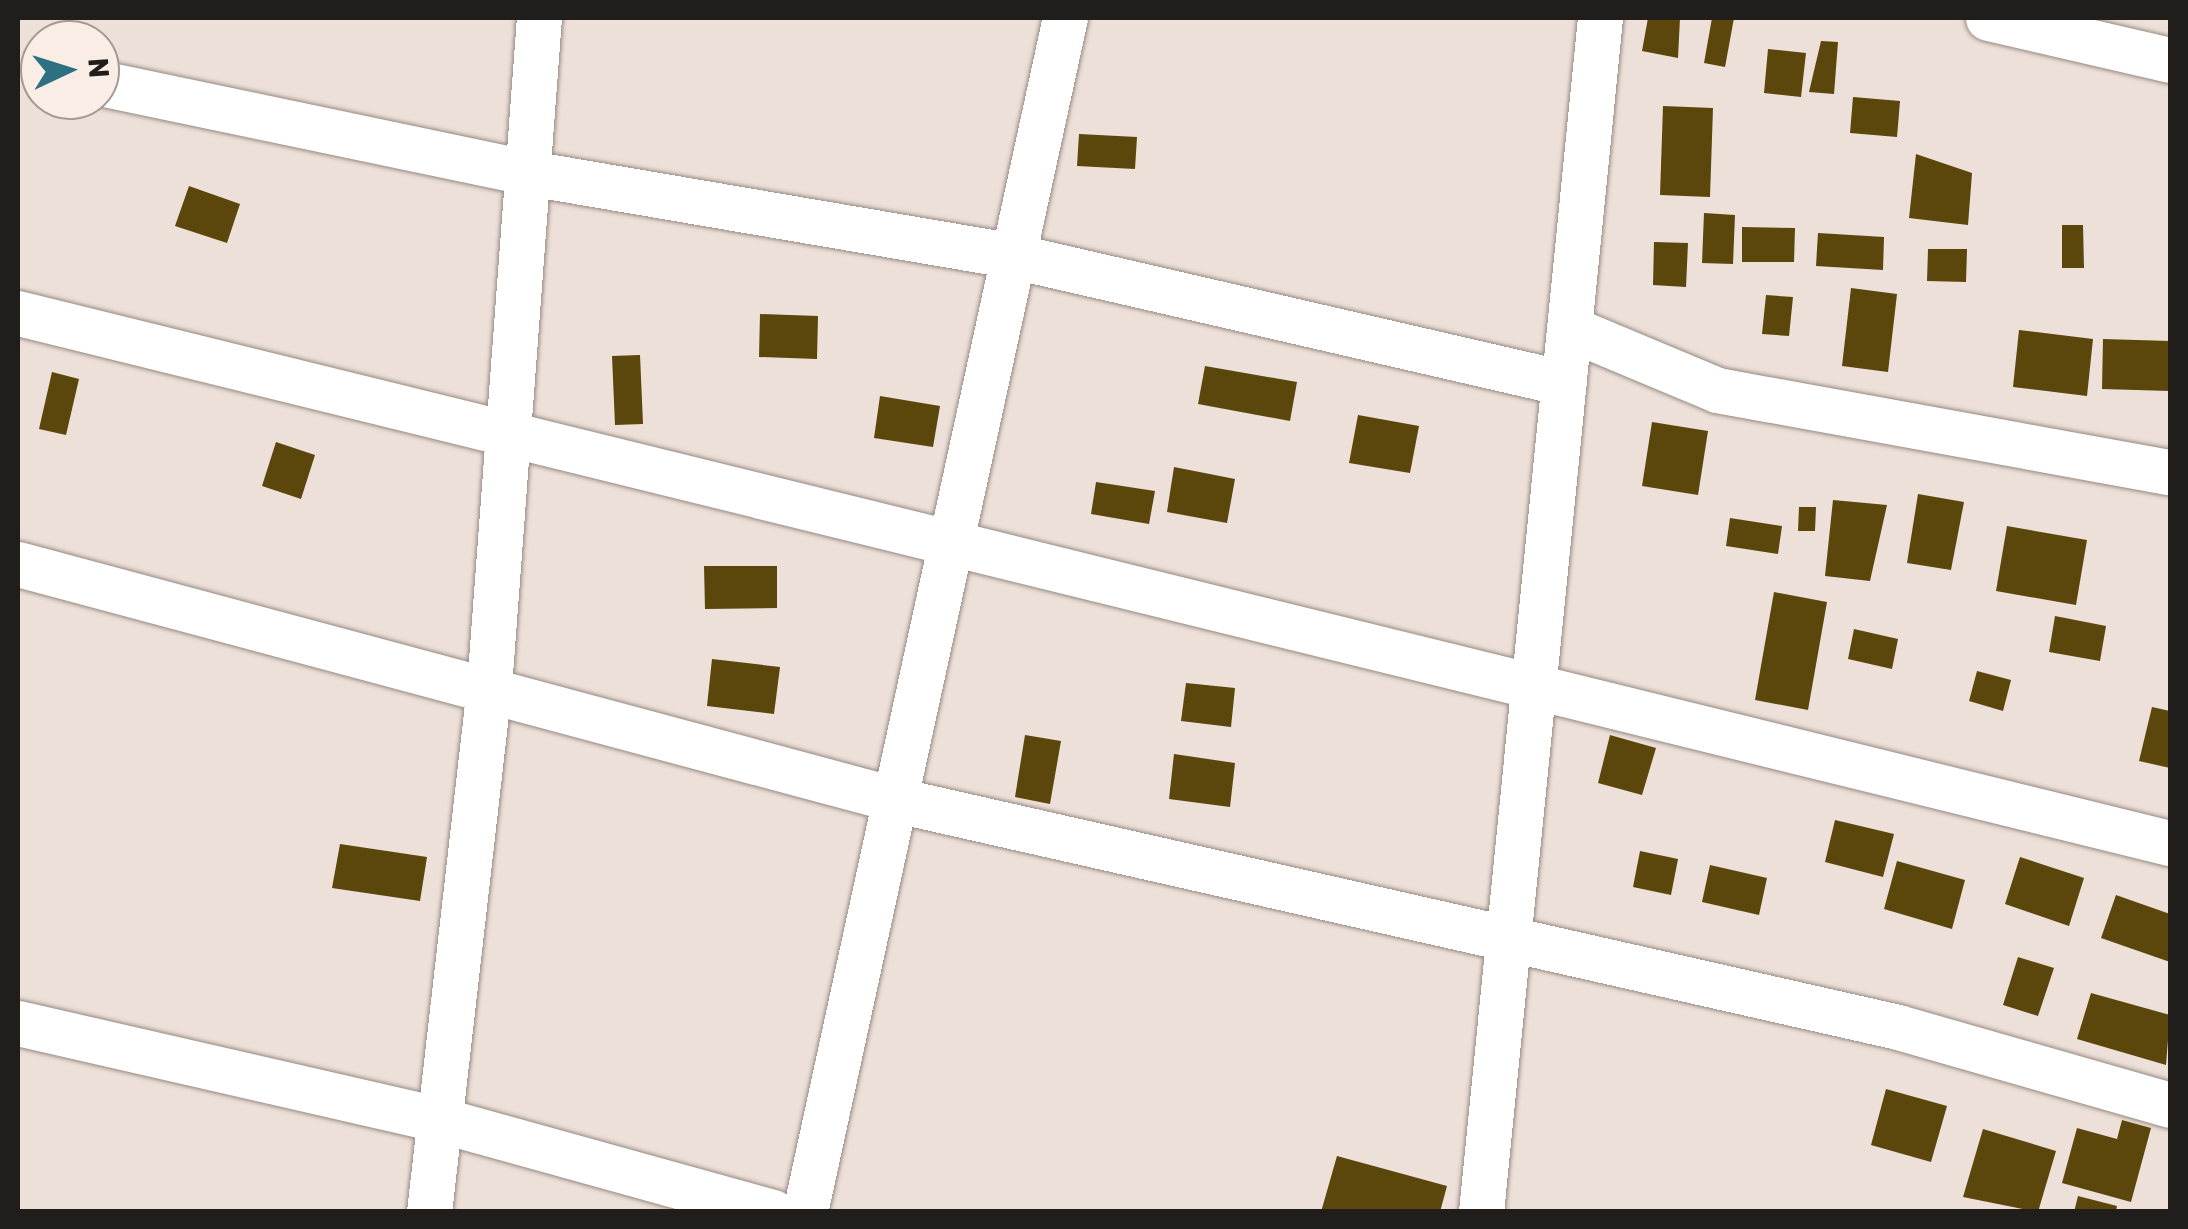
<!DOCTYPE html>
<html>
<head>
<meta charset="utf-8">
<style>
  body { margin:0 }
  #map { position:relative; width:2188px; height:1229px; overflow:hidden; background:#ede0d8; font-family:Rubik,sans-serif }
  div>[style] { position:absolute }
  [style*='--x'] { left:calc(var(--x)*1px); top:calc(var(--y)*1px); width:calc(var(--w)*1px); rotate:calc(var(--a)*1deg) }
  .building>* { inset:0; background:#5b460b }
  .roads { filter:drop-shadow(0 0 2px #958a82) drop-shadow(0 0 2px #958a82) }
  .minor>* { height:45px; margin:-22.5px; padding:0 22.5px; transform-origin:22.5px; border-radius:22.5px; background:#fff }
  span { translate:-50% -50%; white-space:nowrap; text-align:center; line-height:1.15; -webkit-text-stroke:10px #faede5; paint-order:stroke }
  .frame { position:absolute; inset:0; border:20px solid #211d1a; pointer-events:none }
  .north { position:absolute; left:20px; top:20px; width:100px; height:100px; box-sizing:border-box; background:#faede5; border:2px solid #a39a94; border-radius:50%; rotate:86deg; font-size:28px; font-weight:700; line-height:40px; text-align:center; color:#211d1a }
  .north::after { content:''; display:block; margin:auto; width:35px; height:45px; background:#2c7081; clip-path:polygon(50% 0,100% 100%,50% 72%,0 100%) }
</style>
</head>
<body>
<div id="map">
  <div class="building">
    <i style="clip-path:polygon(1648px 18px,1680px 18px,1678px 58px,1642px 51px)"></i>
    <i style="clip-path:polygon(1712px 18px,1734px 18px,1725px 67px,1704px 63px)"></i>
    <i style="clip-path:polygon(1821px 41px,1838px 42px,1834px 94px,1809px 92px)"></i>
    <i style="clip-path:polygon(1768px 49px,1806px 53px,1801px 97px,1764px 93px)"></i>
    <i style="clip-path:polygon(1853px 97px,1900px 101px,1897px 137px,1850px 133px)"></i>
    <i style="clip-path:polygon(1663px 106px,1713px 108px,1710px 197px,1660px 195px)"></i>
    <i style="clip-path:polygon(1079px 134px,1137px 137px,1135px 169px,1077px 166px)"></i>
    <i style="clip-path:polygon(1916px 154px,1972px 173px,1968px 225px,1909px 218px)"></i>
    <i style="clip-path:polygon(189px 186px,240px 204px,227px 243px,175px 226px)"></i>
    <i style="clip-path:polygon(1704px 213px,1735px 215px,1733px 264px,1702px 263px)"></i>
    <i style="clip-path:polygon(2062px 225px,2083px 225px,2084px 268px,2062px 268px)"></i>
    <i style="clip-path:polygon(1742px 227px,1795px 228px,1794px 262px,1742px 262px)"></i>
    <i style="clip-path:polygon(1818px 233px,1884px 237px,1883px 270px,1816px 266px)"></i>
    <i style="clip-path:polygon(1654px 242px,1688px 243px,1686px 287px,1653px 285px)"></i>
    <i style="clip-path:polygon(1928px 249px,1967px 249px,1966px 282px,1927px 281px)"></i>
    <i style="clip-path:polygon(1851px 288px,1897px 294px,1888px 372px,1842px 366px)"></i>
    <i style="clip-path:polygon(1766px 295px,1793px 297px,1789px 336px,1762px 334px)"></i>
    <i style="clip-path:polygon(760px 314px,818px 316px,817px 359px,759px 357px)"></i>
    <i style="clip-path:polygon(2019px 330px,2093px 339px,2087px 396px,2013px 387px)"></i>
    <i style="clip-path:polygon(2103px 339px,2170px 341px,2170px 391px,2102px 389px)"></i>
    <i style="clip-path:polygon(640px 355px,643px 424px,615px 425px,612px 356px)"></i>
    <i style="clip-path:polygon(1205px 366px,1297px 382px,1290px 421px,1198px 404px)"></i>
    <i style="clip-path:polygon(52px 372px,79px 379px,66px 435px,39px 429px)"></i>
    <i style="clip-path:polygon(880px 396px,940px 406px,933px 447px,874px 438px)"></i>
    <i style="clip-path:polygon(1358px 415px,1419px 426px,1410px 473px,1349px 463px)"></i>
    <i style="clip-path:polygon(1652px 422px,1708px 431px,1698px 495px,1642px 486px)"></i>
    <i style="clip-path:polygon(276px 442px,315px 455px,301px 499px,262px 486px)"></i>
    <i style="clip-path:polygon(1174px 467px,1235px 479px,1227px 523px,1167px 512px)"></i>
    <i style="clip-path:polygon(1096px 482px,1155px 491px,1149px 524px,1091px 514px)"></i>
    <i style="clip-path:polygon(1918px 494px,1964px 502px,1951px 570px,1907px 563px)"></i>
    <i style="clip-path:polygon(1833px 500px,1887px 505px,1870px 581px,1825px 576px)"></i>
    <i style="clip-path:polygon(1799px 507px,1816px 507px,1815px 531px,1798px 531px)"></i>
    <i style="clip-path:polygon(1730px 518px,1782px 526px,1778px 554px,1726px 546px)"></i>
    <i style="clip-path:polygon(2007px 526px,2087px 540px,2076px 605px,1996px 591px)"></i>
    <i style="clip-path:polygon(704px 566px,777px 566px,777px 608px,705px 609px)"></i>
    <i style="clip-path:polygon(1774px 592px,1827px 602px,1808px 710px,1755px 700px)"></i>
    <i style="clip-path:polygon(2055px 616px,2106px 626px,2100px 661px,2049px 652px)"></i>
    <i style="clip-path:polygon(1854px 629px,1898px 639px,1892px 669px,1848px 659px)"></i>
    <i style="clip-path:polygon(712px 659px,780px 667px,774px 714px,707px 706px)"></i>
    <i style="clip-path:polygon(1977px 671px,2011px 680px,2003px 711px,1969px 701px)"></i>
    <i style="clip-path:polygon(1186px 683px,1235px 688px,1231px 727px,1181px 721px)"></i>
    <i style="clip-path:polygon(2152px 707px,2170px 711px,2170px 768px,2139px 761px)"></i>
    <i style="clip-path:polygon(1025px 735px,1061px 741px,1050px 804px,1015px 797px)"></i>
    <i style="clip-path:polygon(1610px 735px,1656px 748px,1642px 795px,1598px 783px)"></i>
    <i style="clip-path:polygon(1174px 754px,1235px 763px,1230px 807px,1169px 799px)"></i>
    <i style="clip-path:polygon(1835px 820px,1894px 834px,1883px 877px,1825px 862px)"></i>
    <i style="clip-path:polygon(340px 844px,427px 857px,420px 901px,332px 888px)"></i>
    <i style="clip-path:polygon(1640px 851px,1678px 859px,1671px 895px,1633px 887px)"></i>
    <i style="clip-path:polygon(2020px 857px,2084px 878px,2069px 926px,2005px 904px)"></i>
    <i style="clip-path:polygon(1897px 861px,1965px 880px,1952px 929px,1884px 909px)"></i>
    <i style="clip-path:polygon(1710px 865px,1767px 878px,1759px 915px,1702px 902px)"></i>
    <i style="clip-path:polygon(2116px 895px,2170px 914px,2170px 962px,2101px 938px)"></i>
    <i style="clip-path:polygon(2018px 957px,2054px 968px,2038px 1016px,2003px 1005px)"></i>
    <i style="clip-path:polygon(2091px 993px,2170px 1015px,2166px 1065px,2077px 1039px)"></i>
    <i style="clip-path:polygon(1886px 1089px,1947px 1106px,1931px 1162px,1871px 1145px)"></i>
    <i style="clip-path:polygon(2122px 1120px,2151px 1128px,2131px 1202px,2062px 1183px,2077px 1128px,2117px 1139px)"></i>
    <i style="clip-path:polygon(1983px 1129px,2056px 1151px,2038px 1212px,1963px 1197px)"></i>
    <i style="clip-path:polygon(1337px 1156px,1447px 1186px,1440px 1212px,1321px 1212px)"></i>
    <i style="clip-path:polygon(2078px 1196px,2117px 1206px,2116px 1212px,2074px 1212px)"></i>
  </div>
  <div class="roads">
    <div class="minor">
      <i style="--x:1988;--y:18;--w:187;--a:13"></i>
      <i style="--x:100;--y:83;--w:438;--a:11.8"></i>
      <i style="--x:529;--y:173;--w:496;--a:9.7"></i>
      <i style="--x:1018;--y:257;--w:560;--a:12.99"></i>
      <i style="--x:18;--y:313;--w:2216;--a:13.84"></i>
      <i style="--x:1569;--y:328;--w:160;--a:22.7"></i>
      <i style="--x:1717;--y:390;--w:460;--a:10.3"></i>
      <i style="--x:18;--y:564;--w:914;--a:15.02"></i>
      <i style="--x:901;--y:801;--w:1022;--a:12.77"></i>
      <i style="--x:1898;--y:1027;--w:283;--a:16"></i>
      <i style="--x:18;--y:1023;--w:430;--a:12.9"></i>
      <i style="--x:437;--y:1119;--w:349;--a:15.5"></i>
      <i style="--x:429;--y:1212;--w:528;--a:-83.48"></i>
      <i style="--x:489;--y:687;--w:671;--a:-85.73"></i>
      <i style="--x:805;--y:1212;--w:1222;--a:-77.72"></i>
      <i style="--x:1481;--y:1212;--w:1200;--a:-84.31"></i>
    </div>
  </div>
  <div class="frame"></div>
  <div class="north">N</div>
</div>
</body>
</html>
